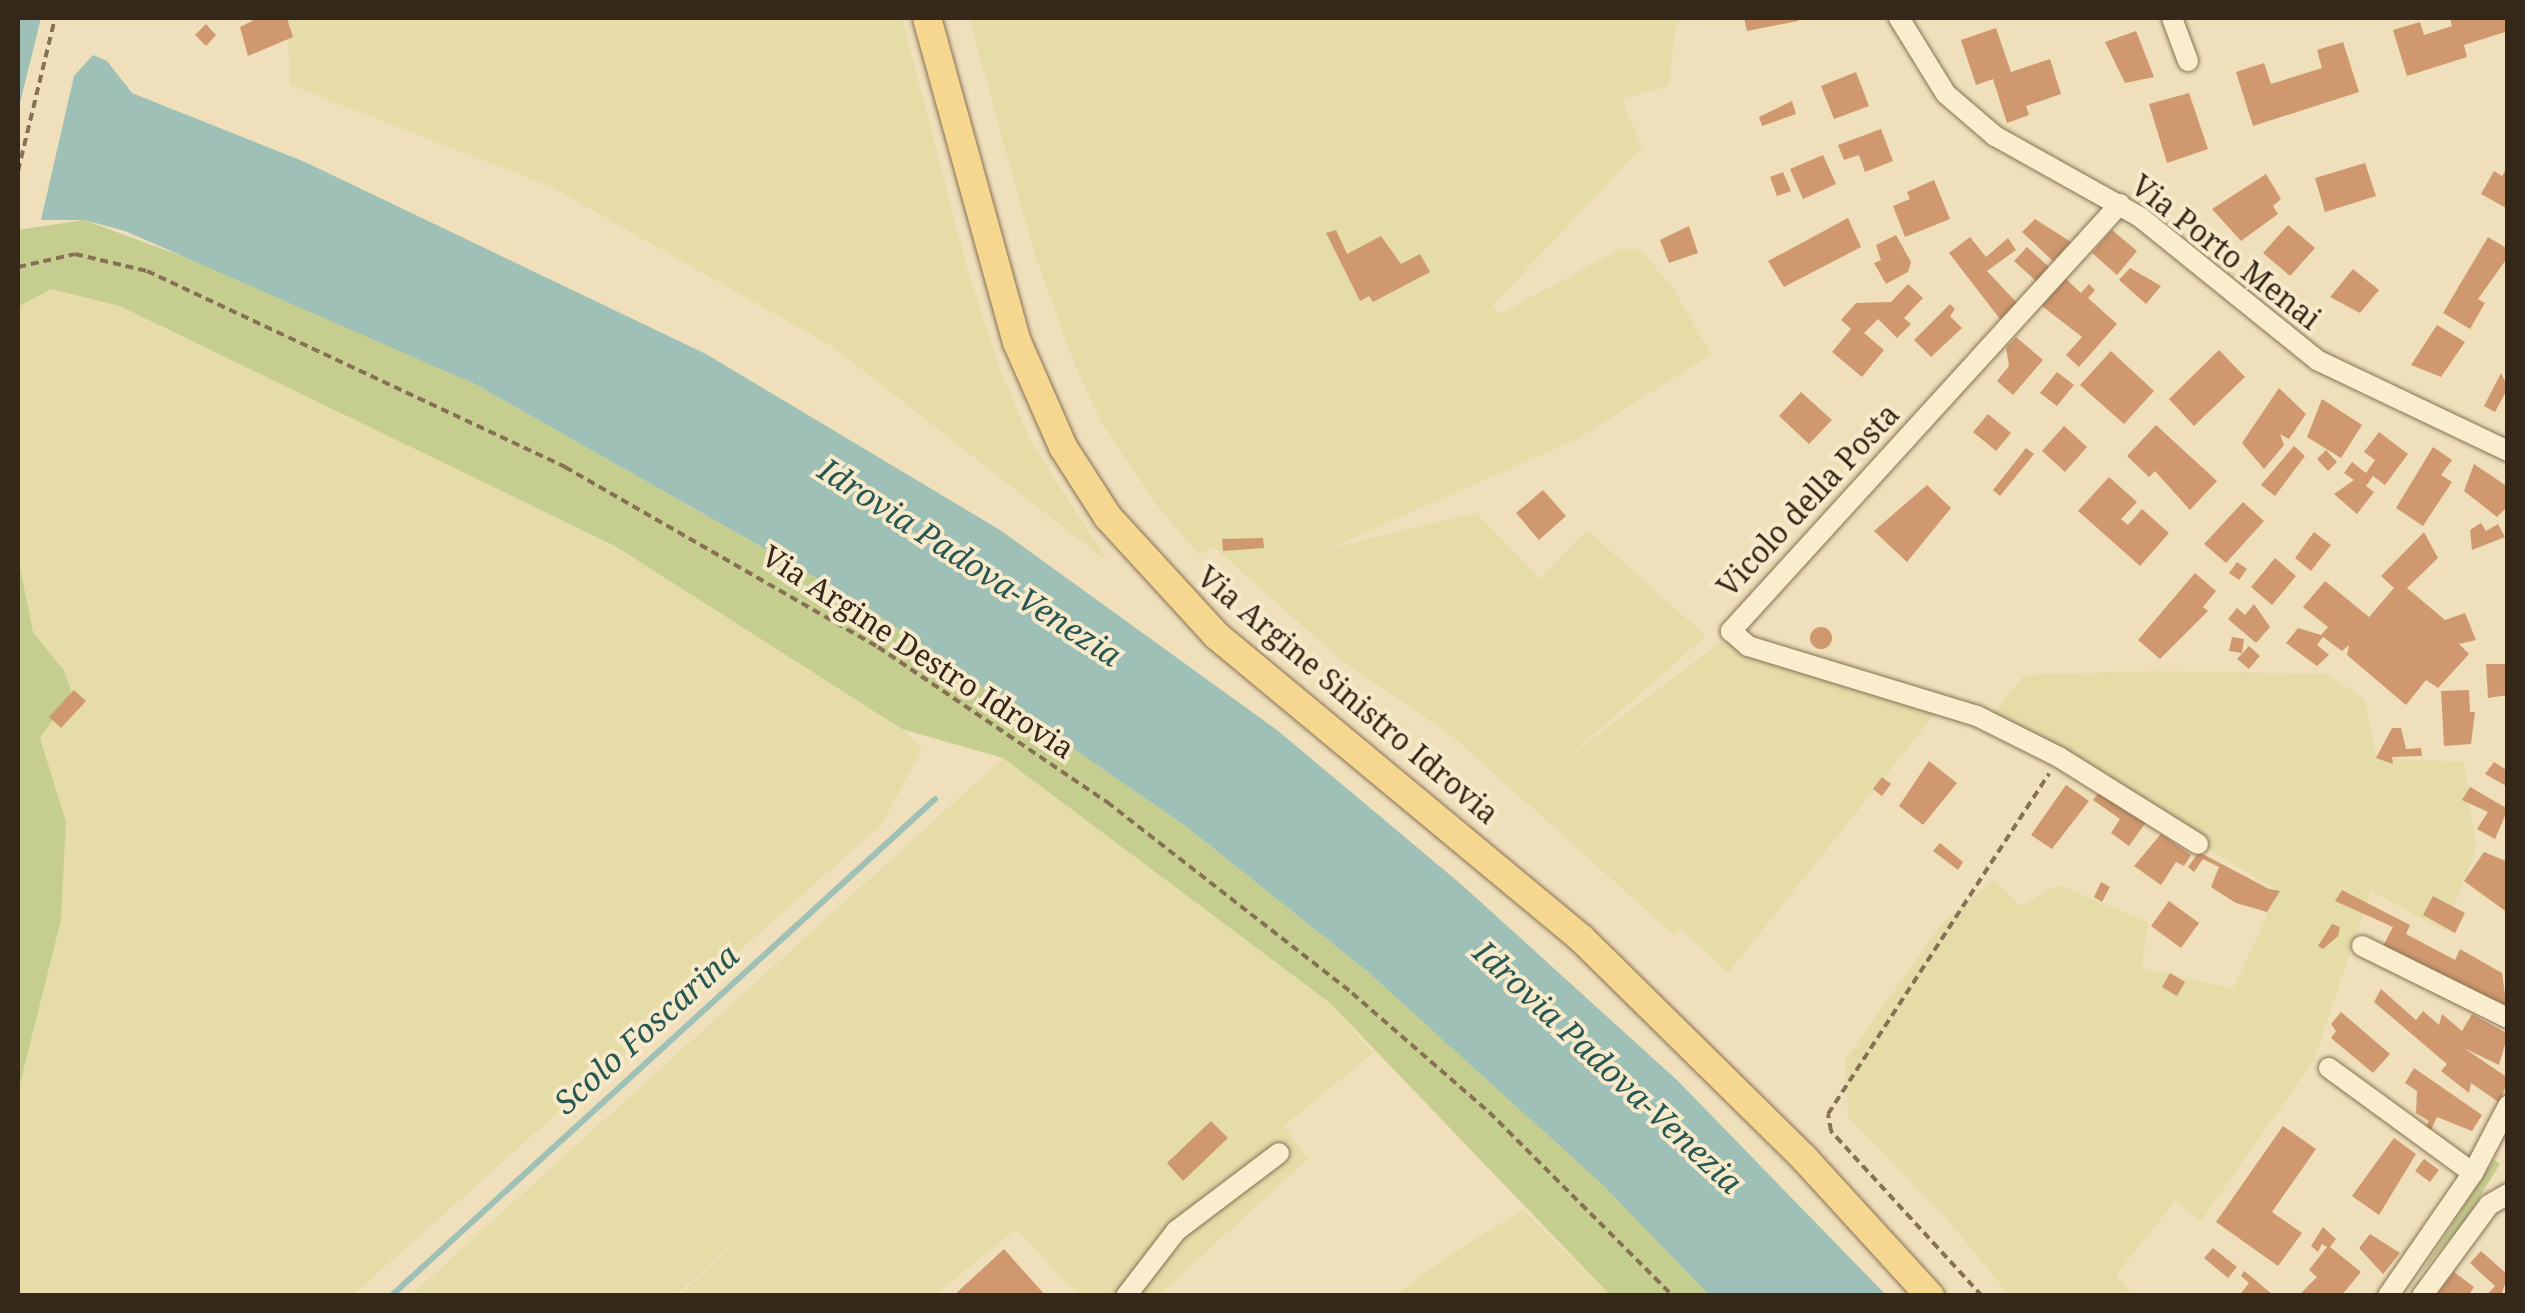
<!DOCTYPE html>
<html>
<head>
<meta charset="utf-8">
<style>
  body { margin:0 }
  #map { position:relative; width:2525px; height:1313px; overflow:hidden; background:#efe0bb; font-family:"Noto Serif",serif }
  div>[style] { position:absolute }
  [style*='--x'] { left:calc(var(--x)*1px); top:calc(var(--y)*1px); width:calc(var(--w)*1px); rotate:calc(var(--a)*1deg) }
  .farmland>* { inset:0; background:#e5dca8 }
  .green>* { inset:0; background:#c5cd8f }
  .water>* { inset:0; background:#9fc0b7 }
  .stream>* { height:6px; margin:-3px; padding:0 3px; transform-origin:3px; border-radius:3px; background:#9fc0b7 }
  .building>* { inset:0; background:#cf986f }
  .round { border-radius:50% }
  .path>* { height:4px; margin-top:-2px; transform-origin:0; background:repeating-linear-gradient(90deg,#877054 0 8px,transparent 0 13px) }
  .roads { filter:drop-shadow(0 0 2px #877054) drop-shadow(0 0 2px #877054) }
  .minor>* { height:20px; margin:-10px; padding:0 10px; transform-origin:10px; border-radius:10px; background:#faedce }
  .major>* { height:28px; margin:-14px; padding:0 14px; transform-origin:14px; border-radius:14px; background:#f6d78f }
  span { translate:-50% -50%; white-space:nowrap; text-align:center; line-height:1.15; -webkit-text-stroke:8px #f7eacb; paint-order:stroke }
  .street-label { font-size:30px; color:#35271a }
  .water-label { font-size:32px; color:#285653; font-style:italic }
  .frame { position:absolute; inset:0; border:20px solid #35271a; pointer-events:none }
</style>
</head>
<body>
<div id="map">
  <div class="farmland">
    <i style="clip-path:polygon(287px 18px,902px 18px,969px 275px,1001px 372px,1030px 440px,1108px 562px,833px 347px,552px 187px,290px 85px)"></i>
    <i style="clip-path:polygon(969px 18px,1690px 18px,1676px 23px,1669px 86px,1622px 99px,1642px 147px,1492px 306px,1500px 314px,1620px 249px,1640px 249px,1672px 287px,1711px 354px,1579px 438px,1328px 549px,1476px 513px,1540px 579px,1587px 530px,1706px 636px,1563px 761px,1722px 641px,1941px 706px,1728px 973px,1681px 929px,1674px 935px,1452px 736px,1340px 659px,1214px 547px,1199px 555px,1155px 503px,1101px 421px,1074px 363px,1033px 249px)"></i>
    <i style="clip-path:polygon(51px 288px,120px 306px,615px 546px,902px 729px,922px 749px,882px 824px,353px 1295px,18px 1296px,18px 1092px,61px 920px,66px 822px,40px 738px,56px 715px,46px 649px,33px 632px,18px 557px,18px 307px)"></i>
    <i style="clip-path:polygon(2156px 671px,2327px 674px,2364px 699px,2377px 758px,2464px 762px,2476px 848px,2445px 931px,2371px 891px,2314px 1060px,2201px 1221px,2175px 1201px,2116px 1275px,2132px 1295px,2009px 1295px,1948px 1220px,1848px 1117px,1845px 1060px,1942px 923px,1994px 880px,2020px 906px,2059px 885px,2148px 922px,2142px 968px,2233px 989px,2278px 891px,1990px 717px,2024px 675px)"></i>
    <i style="clip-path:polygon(1003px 758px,1330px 1003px,1373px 1053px,1284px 1126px,1308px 1159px,1159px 1295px,1079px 1295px,1016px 1229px,935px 1295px,680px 1295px,789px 1193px,676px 1295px,410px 1296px)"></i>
    <i style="clip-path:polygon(1523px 1210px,1610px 1295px,1394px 1296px,1450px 1255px)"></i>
  </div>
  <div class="green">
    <i style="clip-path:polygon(84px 220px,236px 276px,475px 384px,864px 605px,1184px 825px,1368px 972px,1603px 1184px,1709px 1295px,1610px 1295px,1330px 1003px,1003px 758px,902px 729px,615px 546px,120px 306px,51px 289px,18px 307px,18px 230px)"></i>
    <i style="clip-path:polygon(18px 557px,33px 632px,64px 671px,72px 693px,40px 738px,66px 822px,61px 920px,18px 1092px)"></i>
    <i style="clip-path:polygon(2494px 1160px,2500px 1164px,2466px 1219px,2420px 1274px)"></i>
  </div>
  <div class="water">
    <i style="clip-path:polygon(18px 18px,41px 18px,18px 111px)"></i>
    <i style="clip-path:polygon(93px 55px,107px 61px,132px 93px,305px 162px,706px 354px,1000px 530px,1277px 730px,1462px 885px,1678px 1081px,1886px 1295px,1709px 1295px,1602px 1184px,1368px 972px,1184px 825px,864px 605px,475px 384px,125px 231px,84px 220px,41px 220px,74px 76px)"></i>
  </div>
  <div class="stream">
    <i style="--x:391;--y:1296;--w:737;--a:-42.41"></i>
  </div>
  <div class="building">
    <i style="clip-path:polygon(258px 18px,287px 18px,293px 37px,248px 56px,240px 27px)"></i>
    <i style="clip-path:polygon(1744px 18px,1797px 18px,1798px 21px,1747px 31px)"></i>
    <i style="clip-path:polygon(2450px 18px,2508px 18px,2508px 31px,2464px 45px,2467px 57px,2407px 76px,2393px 30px,2420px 22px,2424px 35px,2452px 26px)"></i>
    <i style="clip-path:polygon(206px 24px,216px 35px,206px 46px,195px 35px)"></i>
    <i style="clip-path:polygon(1996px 28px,2011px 72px,2050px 59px,2061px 94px,2026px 106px,2029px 115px,2007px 123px,1993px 79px,1976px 85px,1961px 40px)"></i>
    <i style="clip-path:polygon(2136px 31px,2154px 77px,2125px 83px,2105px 42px)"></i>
    <i style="clip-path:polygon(2343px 42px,2359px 92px,2253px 126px,2236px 72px,2264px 63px,2271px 84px,2322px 68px,2317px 50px)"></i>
    <i style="clip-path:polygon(1856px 72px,1869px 106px,1834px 119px,1821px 86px)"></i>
    <i style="clip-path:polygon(2189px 93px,2208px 149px,2167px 163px,2149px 104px)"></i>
    <i style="clip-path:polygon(1792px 101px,1796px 114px,1762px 126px,1759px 117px)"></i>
    <i style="clip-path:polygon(1881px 129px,1893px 161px,1865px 172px,1859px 155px,1844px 160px,1838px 145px)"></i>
    <i style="clip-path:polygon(1823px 155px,1836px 184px,1803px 199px,1790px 169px)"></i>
    <i style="clip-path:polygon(2365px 163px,2376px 196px,2325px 212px,2315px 178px)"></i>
    <i style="clip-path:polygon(2508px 166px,2508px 209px,2481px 194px,2494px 171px,2502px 176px)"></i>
    <i style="clip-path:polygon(1783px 172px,1791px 191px,1777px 196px,1770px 177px)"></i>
    <i style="clip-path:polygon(2266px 174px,2281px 199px,2273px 206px,2278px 214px,2241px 241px,2212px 209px)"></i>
    <i style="clip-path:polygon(1934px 180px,1950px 219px,1905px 237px,1893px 206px,1910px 199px,1907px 192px)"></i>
    <i style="clip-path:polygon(1848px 218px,1861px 247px,1784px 287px,1768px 261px)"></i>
    <i style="clip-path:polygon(2035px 219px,2071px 242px,2053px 261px,2022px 232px)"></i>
    <i style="clip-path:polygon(2288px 225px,2315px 248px,2290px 276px,2263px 253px)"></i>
    <i style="clip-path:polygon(1689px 226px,1698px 253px,1669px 263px,1660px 240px)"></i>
    <i style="clip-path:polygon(1336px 230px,1347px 254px,1381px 236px,1401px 264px,1420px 254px,1430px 272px,1373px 302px,1369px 296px,1360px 301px,1326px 233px)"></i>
    <i style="clip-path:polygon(2112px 230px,2137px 251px,2117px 275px,2092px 253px)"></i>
    <i style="clip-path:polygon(1896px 235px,1911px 262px,1908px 272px,1886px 284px,1874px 263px,1881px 260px,1876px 245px)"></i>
    <i style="clip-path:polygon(1970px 237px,1986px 257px,2008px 238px,2016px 250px,1987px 271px,2019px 305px,2000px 319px,1949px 253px)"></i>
    <i style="clip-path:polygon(2488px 237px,2508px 249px,2508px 257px,2478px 299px,2485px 303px,2470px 329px,2443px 313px)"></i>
    <i style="clip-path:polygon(2027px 247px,2050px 268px,2037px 282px,2014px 261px)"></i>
    <i style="clip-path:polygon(2130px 268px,2161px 286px,2146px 304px,2119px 280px)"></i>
    <i style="clip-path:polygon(2353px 269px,2379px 290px,2360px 313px,2330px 297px)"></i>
    <i style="clip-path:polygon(2066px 279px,2081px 293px,2089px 284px,2095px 290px,2088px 298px,2117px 324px,2079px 367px,2066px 355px,2082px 337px,2042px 306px)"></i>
    <i style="clip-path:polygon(1908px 284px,1923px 298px,1904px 318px,1911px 324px,1897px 338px,1878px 319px,1864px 333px,1884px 350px,1862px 377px,1832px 352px,1851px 329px,1841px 320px,1856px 303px,1891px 302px)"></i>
    <i style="clip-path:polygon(1950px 304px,1955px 309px,1950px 316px,1962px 328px,1931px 357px,1914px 340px)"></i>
    <i style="clip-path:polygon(2437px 325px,2465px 342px,2441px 377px,2411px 365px)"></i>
    <i style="clip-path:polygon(2016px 337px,2043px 360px,2013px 395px,1997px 381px,2009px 366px,2006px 348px)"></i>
    <i style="clip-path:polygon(2219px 350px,2245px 377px,2194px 426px,2169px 399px)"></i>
    <i style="clip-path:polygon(2111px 351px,2154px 391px,2124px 424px,2080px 385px)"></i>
    <i style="clip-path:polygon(2057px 372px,2074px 385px,2057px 406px,2040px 393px)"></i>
    <i style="clip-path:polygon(2501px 373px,2508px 388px,2495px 412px,2484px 406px)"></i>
    <i style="clip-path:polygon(2279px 388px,2306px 414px,2289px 439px,2280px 434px,2284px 445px,2264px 469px,2242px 443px)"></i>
    <i style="clip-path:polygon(1801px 392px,1832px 420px,1809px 444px,1779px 416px)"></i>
    <i style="clip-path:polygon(2322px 399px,2362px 425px,2341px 458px,2307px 437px)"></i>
    <i style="clip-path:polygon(1988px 414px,2011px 433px,1996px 451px,1973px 432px)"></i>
    <i style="clip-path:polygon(2156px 425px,2217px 481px,2190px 510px,2155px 471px,2149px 477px,2127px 456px)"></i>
    <i style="clip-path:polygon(2064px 426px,2087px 447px,2065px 472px,2042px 451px)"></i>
    <i style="clip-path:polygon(2379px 432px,2408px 454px,2385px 485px,2373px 476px,2366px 486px,2374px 492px,2357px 514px,2334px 494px,2354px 480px,2344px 473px,2352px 462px,2366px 473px,2375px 460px,2364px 452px)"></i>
    <i style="clip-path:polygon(2294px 446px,2305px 456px,2275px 496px,2261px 485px)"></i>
    <i style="clip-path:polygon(2433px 447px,2452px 460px,2441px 475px,2452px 482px,2423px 526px,2396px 508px)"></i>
    <i style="clip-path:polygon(2026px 448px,2034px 454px,2000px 496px,1993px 490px)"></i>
    <i style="clip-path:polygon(2326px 450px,2337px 462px,2328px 471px,2317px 459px)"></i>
    <i style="clip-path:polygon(2474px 464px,2508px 487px,2508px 506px,2497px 517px,2464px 491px)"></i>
    <i style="clip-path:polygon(2109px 477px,2137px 502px,2121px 519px,2128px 525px,2142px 509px,2169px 533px,2140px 566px,2078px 511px)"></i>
    <i style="clip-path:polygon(1927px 485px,1951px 508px,1907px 562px,1874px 531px)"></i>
    <i style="clip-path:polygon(1543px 490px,1566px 516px,1539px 540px,1516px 513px)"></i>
    <i style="clip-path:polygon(2243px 502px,2264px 521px,2226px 563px,2204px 544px)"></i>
    <i style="clip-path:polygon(2481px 523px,2486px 531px,2498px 524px,2505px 537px,2472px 550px,2470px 530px)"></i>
    <i style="clip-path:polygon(2314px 532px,2331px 545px,2311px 571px,2295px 558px)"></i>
    <i style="clip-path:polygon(2424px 532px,2438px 558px,2407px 588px,2445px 620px,2465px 613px,2476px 640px,2459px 644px,2469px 654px,2438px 688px,2426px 680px,2406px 705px,2347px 655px,2349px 645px,2342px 651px,2323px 637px,2317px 645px,2329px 655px,2317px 666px,2286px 643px,2298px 628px,2321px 635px,2328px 627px,2303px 607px,2325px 581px,2369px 617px,2394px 588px,2381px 576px)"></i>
    <i style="clip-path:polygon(1263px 538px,1264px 548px,1223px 551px,1222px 539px)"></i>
    <i style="clip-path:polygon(2275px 558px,2296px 576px,2272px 605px,2251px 587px)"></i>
    <i style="clip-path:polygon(2237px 562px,2247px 569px,2239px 580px,2229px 573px)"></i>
    <i style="clip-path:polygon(2195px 573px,2216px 591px,2203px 607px,2208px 611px,2160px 659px,2138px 640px)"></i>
    <i style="clip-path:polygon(2254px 604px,2270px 627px,2256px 643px,2228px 619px,2237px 608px,2245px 615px)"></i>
    <i class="round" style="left:1810px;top:627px;width:22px;height:22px"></i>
    <i style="clip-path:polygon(2232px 637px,2244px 639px,2242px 653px,2229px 651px)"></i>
    <i style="clip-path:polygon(2249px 646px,2260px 656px,2249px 669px,2237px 659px)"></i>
    <i style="clip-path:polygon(2486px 664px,2508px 664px,2508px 695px,2488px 698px)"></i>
    <i style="clip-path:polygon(74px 690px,86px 701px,61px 728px,49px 717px)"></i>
    <i style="clip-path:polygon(2469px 690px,2470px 712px,2475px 712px,2471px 744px,2444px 746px,2441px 691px)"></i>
    <i style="clip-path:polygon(2392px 728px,2401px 728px,2406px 749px,2421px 748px,2422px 756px,2392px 757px,2393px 764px,2376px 758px)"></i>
    <i style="clip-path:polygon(1929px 761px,1957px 783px,1923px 825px,1899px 806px)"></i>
    <i style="clip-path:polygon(2494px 762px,2508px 771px,2508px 787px,2485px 774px)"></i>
    <i style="clip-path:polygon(1882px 777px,1891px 784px,1882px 796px,1873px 789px)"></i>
    <i style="clip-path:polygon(2066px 785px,2089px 801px,2052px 849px,2031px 835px)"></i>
    <i style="clip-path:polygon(2470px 787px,2508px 809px,2495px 839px,2477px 829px,2488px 812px,2462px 800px)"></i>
    <i style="clip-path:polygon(2101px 790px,2146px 822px,2129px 846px,2111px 833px,2120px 819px,2093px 800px)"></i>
    <i style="clip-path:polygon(2161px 834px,2191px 855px,2184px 866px,2176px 862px,2161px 885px,2134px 866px)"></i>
    <i style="clip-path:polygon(1940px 843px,1963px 862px,1958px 870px,1933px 851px)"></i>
    <i style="clip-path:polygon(2199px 852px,2269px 889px,2280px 891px,2267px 912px,2236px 903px,2211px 887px,2219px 867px,2203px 859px,2194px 872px,2188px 867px)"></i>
    <i style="clip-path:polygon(2484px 852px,2508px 862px,2508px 913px,2464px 881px)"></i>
    <i style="clip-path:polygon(2101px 882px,2110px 887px,2102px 902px,2094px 897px)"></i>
    <i style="clip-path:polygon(2342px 890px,2410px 925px,2406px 934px,2455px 960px,2460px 949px,2502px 973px,2508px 1017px,2381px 950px,2393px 927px,2335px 901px)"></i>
    <i style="clip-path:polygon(2433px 896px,2465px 913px,2455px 933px,2423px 915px)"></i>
    <i style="clip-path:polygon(2169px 901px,2199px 923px,2181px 948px,2151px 926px)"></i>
    <i style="clip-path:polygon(2332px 924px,2340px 927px,2338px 936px,2323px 949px,2318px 946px)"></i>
    <i style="clip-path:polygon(2170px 973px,2185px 982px,2177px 996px,2162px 987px)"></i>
    <i style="clip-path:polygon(2381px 989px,2416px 1020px,2423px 1011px,2439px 1025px,2442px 1014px,2462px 1031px,2472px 1014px,2508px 1034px,2499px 1065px,2464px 1048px,2508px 1078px,2500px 1103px,2471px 1083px,2469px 1093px,2441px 1071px,2447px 1064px,2374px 1002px)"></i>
    <i style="clip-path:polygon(2341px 1012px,2390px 1054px,2373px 1073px,2331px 1038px,2336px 1031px,2331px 1024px)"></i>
    <i style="clip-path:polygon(2414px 1068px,2482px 1115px,2472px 1131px,2437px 1117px,2429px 1134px,2423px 1131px,2429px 1121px,2416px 1113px,2417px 1091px,2405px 1083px)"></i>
    <i style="clip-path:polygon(1211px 1121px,1228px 1138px,1183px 1181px,1167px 1163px)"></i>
    <i style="clip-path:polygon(2283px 1126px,2316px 1149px,2272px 1212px,2302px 1233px,2278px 1266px,2216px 1222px)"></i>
    <i style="clip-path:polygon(2394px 1138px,2416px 1154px,2379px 1215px,2352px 1196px)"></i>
    <i style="clip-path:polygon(2424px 1159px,2439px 1170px,2430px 1182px,2415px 1171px)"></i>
    <i style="clip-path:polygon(2323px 1227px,2336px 1239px,2330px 1247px,2361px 1272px,2341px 1296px,2298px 1296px,2317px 1277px,2309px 1270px,2327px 1247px,2322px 1244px,2318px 1252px,2311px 1246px)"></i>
    <i style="clip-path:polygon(2370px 1234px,2400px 1253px,2383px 1274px,2359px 1248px)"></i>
    <i style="clip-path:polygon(2213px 1248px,2237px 1267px,2228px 1278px,2204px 1258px)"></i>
    <i style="clip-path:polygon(1004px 1249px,1046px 1296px,953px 1296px)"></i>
    <i style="clip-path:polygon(2481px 1251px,2508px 1275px,2501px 1296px,2486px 1296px,2495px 1286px,2470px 1263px)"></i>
    <i style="clip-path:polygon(2244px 1271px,2253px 1278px,2274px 1296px,2239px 1296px,2249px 1283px,2241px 1276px)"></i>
    <i style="clip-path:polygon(2454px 1272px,2474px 1287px,2468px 1296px,2436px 1296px)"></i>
  </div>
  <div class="path">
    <i style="--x:18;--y:171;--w:157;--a:-76.4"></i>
    <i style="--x:18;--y:267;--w:58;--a:-12.8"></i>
    <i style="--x:75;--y:254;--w:74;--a:13.3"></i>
    <i style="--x:147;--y:271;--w:462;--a:25.1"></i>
    <i style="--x:565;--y:467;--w:361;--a:29.9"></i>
    <i style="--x:878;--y:647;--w:277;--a:34.1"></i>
    <i style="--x:1107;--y:802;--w:311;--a:37.9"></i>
    <i style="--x:1352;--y:993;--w:181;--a:41"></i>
    <i style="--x:1489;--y:1112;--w:260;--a:45"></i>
    <i style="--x:1982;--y:1296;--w:224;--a:-132.5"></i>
    <i style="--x:1831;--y:1131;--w:17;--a:-100"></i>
    <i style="--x:1828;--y:1114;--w:406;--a:-57"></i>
  </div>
  <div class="roads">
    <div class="minor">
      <i style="--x:1899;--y:18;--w:89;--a:58.3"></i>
      <i style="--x:1946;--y:94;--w:65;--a:40.6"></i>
      <i style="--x:1995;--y:136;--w:166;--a:29.2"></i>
      <i style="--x:2140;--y:217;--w:228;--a:38.9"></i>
      <i style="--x:2317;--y:360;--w:212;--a:25.5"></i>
      <i style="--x:2172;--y:18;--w:46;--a:69.6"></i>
      <i style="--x:2120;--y:204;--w:578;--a:132.33"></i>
      <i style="--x:1731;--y:631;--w:23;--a:41"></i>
      <i style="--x:1748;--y:646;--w:239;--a:17"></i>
      <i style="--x:1977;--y:716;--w:92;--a:26.6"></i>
      <i style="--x:2059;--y:757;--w:164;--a:32"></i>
      <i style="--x:2362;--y:946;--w:163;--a:26.3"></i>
      <i style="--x:2329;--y:1068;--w:178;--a:36.1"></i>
      <i style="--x:1126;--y:1296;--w:82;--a:-52.4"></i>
      <i style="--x:1176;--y:1231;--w:129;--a:-37.1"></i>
      <i style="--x:2388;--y:1296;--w:150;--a:-55.4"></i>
      <i style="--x:2473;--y:1173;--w:76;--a:-62.4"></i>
      <i style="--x:2422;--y:1296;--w:113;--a:-53.6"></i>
      <i style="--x:2489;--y:1205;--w:22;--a:-30"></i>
    </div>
    <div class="major">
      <i style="--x:927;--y:18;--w:336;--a:74.5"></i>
      <i style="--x:1017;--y:342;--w:115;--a:66.3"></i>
      <i style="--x:1063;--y:447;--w:83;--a:57.3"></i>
      <i style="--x:1108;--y:517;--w:161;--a:47.5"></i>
      <i style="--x:1217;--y:636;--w:473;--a:39.7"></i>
      <i style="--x:1581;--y:938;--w:313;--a:44.6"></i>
      <i style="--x:1804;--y:1158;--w:187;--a:47.6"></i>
    </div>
  </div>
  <div class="street-label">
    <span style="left:2226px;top:252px;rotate:38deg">Via Porto Menai</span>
    <span style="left:1808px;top:500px;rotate:-47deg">Vicolo della Posta</span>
    <span style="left:918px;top:652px;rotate:33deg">Via Argine Destro Idrovia</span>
    <span style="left:1348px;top:695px;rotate:40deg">Via Argine Sinistro Idrovia</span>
  </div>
  <div class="water-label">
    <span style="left:970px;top:562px;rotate:33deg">Idrovia Padova-Venezia</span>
    <span style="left:646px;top:1029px;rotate:-42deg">Scolo Foscarina</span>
    <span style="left:1608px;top:1067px;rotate:43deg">Idrovia Padova-Venezia</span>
  </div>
  <div class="frame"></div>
</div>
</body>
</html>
